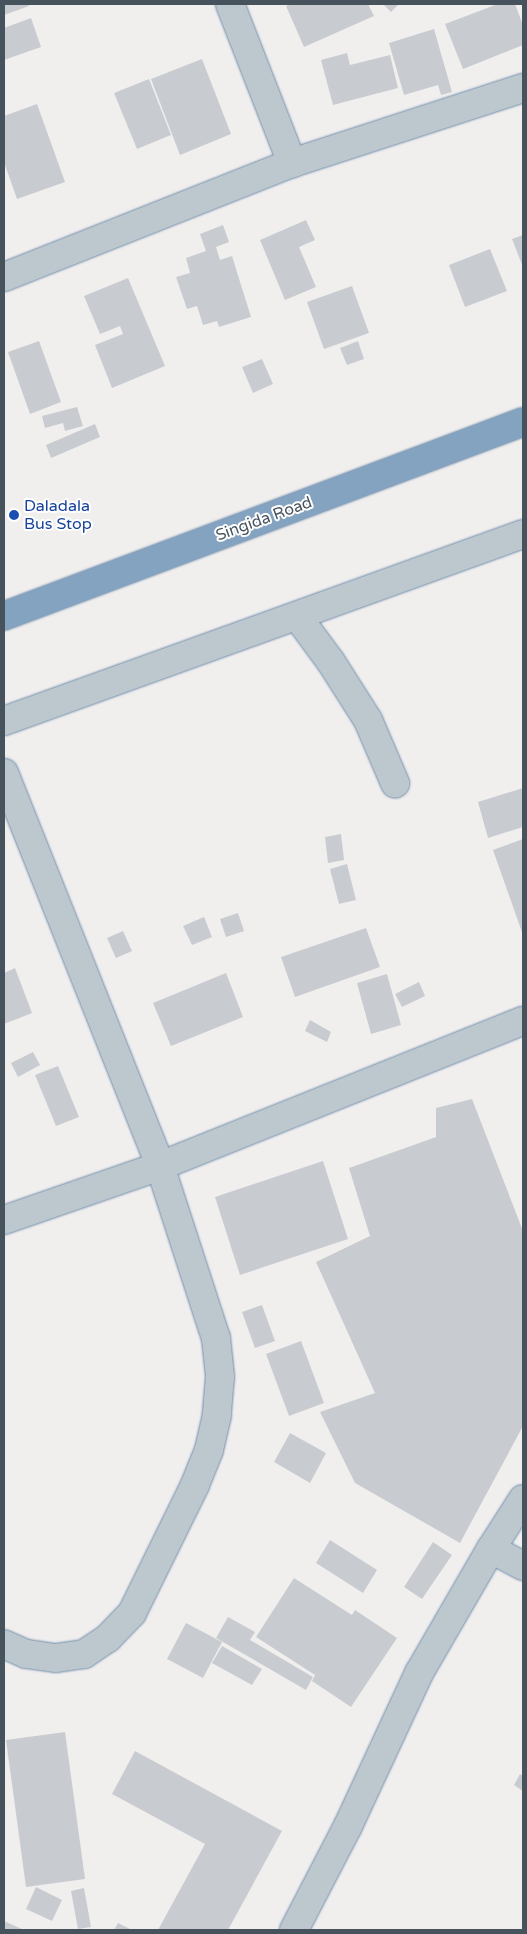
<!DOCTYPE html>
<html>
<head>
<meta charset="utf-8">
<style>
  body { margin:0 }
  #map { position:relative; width:527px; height:1934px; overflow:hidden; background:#f1eeee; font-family:"Varela Round",sans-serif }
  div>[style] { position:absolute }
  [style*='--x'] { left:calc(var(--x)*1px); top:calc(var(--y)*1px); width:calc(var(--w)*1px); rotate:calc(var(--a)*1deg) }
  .building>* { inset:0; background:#c8ccd1 }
  .roads { filter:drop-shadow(0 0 1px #6f8eab) drop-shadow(0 0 1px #6f8eab) }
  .minor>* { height:28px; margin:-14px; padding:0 14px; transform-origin:14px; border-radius:14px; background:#bcc7ce }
  .highway>* { height:28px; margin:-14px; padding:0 14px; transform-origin:14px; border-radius:14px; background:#84a3c0 }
  .dots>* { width:14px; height:14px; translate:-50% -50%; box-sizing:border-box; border:2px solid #fff; border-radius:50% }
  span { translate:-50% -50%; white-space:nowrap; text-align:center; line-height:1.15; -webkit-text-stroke:4px #fff; paint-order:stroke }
  .transit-label { font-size:16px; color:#164399 }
  .left { translate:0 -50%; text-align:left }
  .street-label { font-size:16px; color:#46535d }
  .frame { position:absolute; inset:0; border:5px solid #46535d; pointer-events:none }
</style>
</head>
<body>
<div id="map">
  <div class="building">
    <i style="clip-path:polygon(4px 4px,29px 4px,29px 6px,4px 15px)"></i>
    <i style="clip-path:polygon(292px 4px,368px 4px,374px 16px,304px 47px,286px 6px)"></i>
    <i style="clip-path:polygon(383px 4px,399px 4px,391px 12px)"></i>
    <i style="clip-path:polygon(498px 4px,515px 4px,523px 25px,523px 45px,463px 69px,445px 24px)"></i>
    <i style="clip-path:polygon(31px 18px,41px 47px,4px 60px,4px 28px)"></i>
    <i style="clip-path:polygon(434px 29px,452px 92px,441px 95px,438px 85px,404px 95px,389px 43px)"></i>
    <i style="clip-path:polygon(347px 53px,350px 65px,390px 55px,398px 88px,333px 105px,321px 60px)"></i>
    <i style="clip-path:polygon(202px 59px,231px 134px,180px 155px,151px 79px)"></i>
    <i style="clip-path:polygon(149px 79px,171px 135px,137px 149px,114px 93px)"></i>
    <i style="clip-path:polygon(37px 104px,65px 182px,17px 199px,4px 162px,4px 116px)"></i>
    <i style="clip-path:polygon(306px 220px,315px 240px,299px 247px,316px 287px,285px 300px,260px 240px)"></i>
    <i style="clip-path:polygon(223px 225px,229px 242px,216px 247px,220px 260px,232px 256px,251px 317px,219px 327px,217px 321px,203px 325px,197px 306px,187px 309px,176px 277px,190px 273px,186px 258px,206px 251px,200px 234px)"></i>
    <i style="clip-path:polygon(523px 235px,523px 267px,512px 239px)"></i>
    <i style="clip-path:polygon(490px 249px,507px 291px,465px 307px,449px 265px)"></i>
    <i style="clip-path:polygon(128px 278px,165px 366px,112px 388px,95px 345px,123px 334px,120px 326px,100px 334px,84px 296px)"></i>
    <i style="clip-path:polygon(352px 286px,369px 333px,324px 349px,307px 302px)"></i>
    <i style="clip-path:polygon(39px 341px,61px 402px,30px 414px,8px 352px)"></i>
    <i style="clip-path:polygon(358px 341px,364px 359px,347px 365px,340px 348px)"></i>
    <i style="clip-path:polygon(262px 359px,273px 384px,253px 393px,242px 367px)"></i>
    <i style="clip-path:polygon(77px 407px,83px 426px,65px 431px,63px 423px,45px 428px,42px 416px)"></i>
    <i style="clip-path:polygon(95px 424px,100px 437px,51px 458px,46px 445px)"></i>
    <i style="clip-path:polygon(523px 788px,523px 827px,488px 838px,478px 802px)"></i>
    <i style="clip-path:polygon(341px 834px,344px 860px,328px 863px,325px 837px)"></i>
    <i style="clip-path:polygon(523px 839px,523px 935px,493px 850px)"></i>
    <i style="clip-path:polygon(347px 864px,356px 900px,339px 904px,330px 869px)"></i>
    <i style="clip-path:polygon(238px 913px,244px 931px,226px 937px,220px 919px)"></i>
    <i style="clip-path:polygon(204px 917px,212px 937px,192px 945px,183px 926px)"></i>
    <i style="clip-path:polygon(366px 928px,380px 967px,295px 997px,281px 957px)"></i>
    <i style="clip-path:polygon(123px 931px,132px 951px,116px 958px,107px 938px)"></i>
    <i style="clip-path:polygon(15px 968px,32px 1013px,4px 1024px,4px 973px)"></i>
    <i style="clip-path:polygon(226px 973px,243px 1017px,171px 1046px,153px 1003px)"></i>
    <i style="clip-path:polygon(387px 974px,401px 1025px,371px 1034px,357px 983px)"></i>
    <i style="clip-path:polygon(419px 982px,425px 996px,402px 1007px,395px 994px)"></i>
    <i style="clip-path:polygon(310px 1020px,331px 1032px,327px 1042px,305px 1031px)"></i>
    <i style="clip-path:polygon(33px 1052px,40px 1065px,18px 1077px,11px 1063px)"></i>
    <i style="clip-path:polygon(58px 1066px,79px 1117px,56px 1126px,35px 1075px)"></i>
    <i style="clip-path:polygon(472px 1099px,523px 1231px,523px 1426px,460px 1543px,355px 1483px,320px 1412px,375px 1393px,316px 1262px,370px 1236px,349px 1168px,436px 1137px,436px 1108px)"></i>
    <i style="clip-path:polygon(323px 1161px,348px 1239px,240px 1275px,215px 1197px)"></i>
    <i style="clip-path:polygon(262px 1305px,275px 1341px,255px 1348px,242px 1312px)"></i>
    <i style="clip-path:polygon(301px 1341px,324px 1403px,289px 1416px,266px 1354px)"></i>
    <i style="clip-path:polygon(290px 1433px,326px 1453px,310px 1483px,274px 1462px)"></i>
    <i style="clip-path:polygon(330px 1540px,377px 1570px,363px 1593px,316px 1563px)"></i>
    <i style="clip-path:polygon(433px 1542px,452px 1555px,422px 1599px,404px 1587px)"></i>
    <i style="clip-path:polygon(294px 1578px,352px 1615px,355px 1610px,397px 1638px,351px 1707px,312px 1681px,315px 1675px,256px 1637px)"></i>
    <i style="clip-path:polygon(228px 1617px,255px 1632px,250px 1640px,313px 1677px,306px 1690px,216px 1638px)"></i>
    <i style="clip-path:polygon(186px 1623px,222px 1642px,203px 1678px,167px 1659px)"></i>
    <i style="clip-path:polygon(222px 1646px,262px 1669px,252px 1685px,212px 1663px)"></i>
    <i style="clip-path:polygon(65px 1732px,85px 1879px,26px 1887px,6px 1740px)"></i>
    <i style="clip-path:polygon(135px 1751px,282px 1831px,228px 1930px,158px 1930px,205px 1844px,112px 1794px)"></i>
    <i style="clip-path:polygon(520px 1774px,523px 1776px,523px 1791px,514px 1785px)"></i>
    <i style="clip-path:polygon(36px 1887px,62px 1900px,52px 1921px,26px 1909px)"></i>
    <i style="clip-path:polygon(84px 1888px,91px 1927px,78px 1929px,71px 1891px)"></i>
    <i style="clip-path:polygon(4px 1921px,24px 1930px,4px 1930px)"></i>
    <i style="clip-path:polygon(118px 1923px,132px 1930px,114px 1930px)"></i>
  </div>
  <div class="roads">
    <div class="minor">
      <i style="--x:230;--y:4;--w:171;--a:68.7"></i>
      <i style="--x:4;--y:277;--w:310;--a:-21.6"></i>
      <i style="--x:292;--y:163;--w:243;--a:-18"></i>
      <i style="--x:297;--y:616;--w:57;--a:53.5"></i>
      <i style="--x:331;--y:662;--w:69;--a:57.5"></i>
      <i style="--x:368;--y:720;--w:69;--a:66.8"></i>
      <i style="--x:4;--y:721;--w:552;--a:-19.81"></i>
      <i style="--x:4;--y:773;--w:423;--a:68.3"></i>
      <i style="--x:160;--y:1166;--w:181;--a:72"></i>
      <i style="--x:216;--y:1338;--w:39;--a:84"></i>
      <i style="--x:220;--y:1377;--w:38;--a:95"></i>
      <i style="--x:217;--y:1415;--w:36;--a:103"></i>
      <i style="--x:209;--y:1450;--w:38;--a:112"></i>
      <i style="--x:195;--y:1485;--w:143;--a:116.2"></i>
      <i style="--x:132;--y:1613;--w:35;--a:134"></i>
      <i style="--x:108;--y:1638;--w:29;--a:146"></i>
      <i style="--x:84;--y:1654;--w:29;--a:172"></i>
      <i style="--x:55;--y:1658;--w:29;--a:-172"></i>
      <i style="--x:26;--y:1654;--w:24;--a:-156"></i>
      <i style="--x:4;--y:1220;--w:165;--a:-19.1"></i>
      <i style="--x:160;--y:1166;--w:391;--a:-21.8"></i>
      <i style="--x:491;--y:1549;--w:36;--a:28"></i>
      <i style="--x:294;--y:1930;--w:117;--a:-62.6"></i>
      <i style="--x:348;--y:1826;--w:169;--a:-65.1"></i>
      <i style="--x:419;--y:1673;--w:143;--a:-59.9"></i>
      <i style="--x:491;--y:1549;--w:59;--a:-57.4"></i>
    </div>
    <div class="highway">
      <i style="--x:4;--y:616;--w:554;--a:-20.5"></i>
    </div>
  </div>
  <div class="dots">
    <i style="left:14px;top:515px;background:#1a4fb4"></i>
  </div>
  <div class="transit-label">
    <span class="left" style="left:24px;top:515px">Daladala<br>Bus Stop</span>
  </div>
  <div class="street-label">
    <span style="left:264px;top:519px;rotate:-20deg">Singida Road</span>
  </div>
  <div class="frame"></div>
</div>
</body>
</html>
